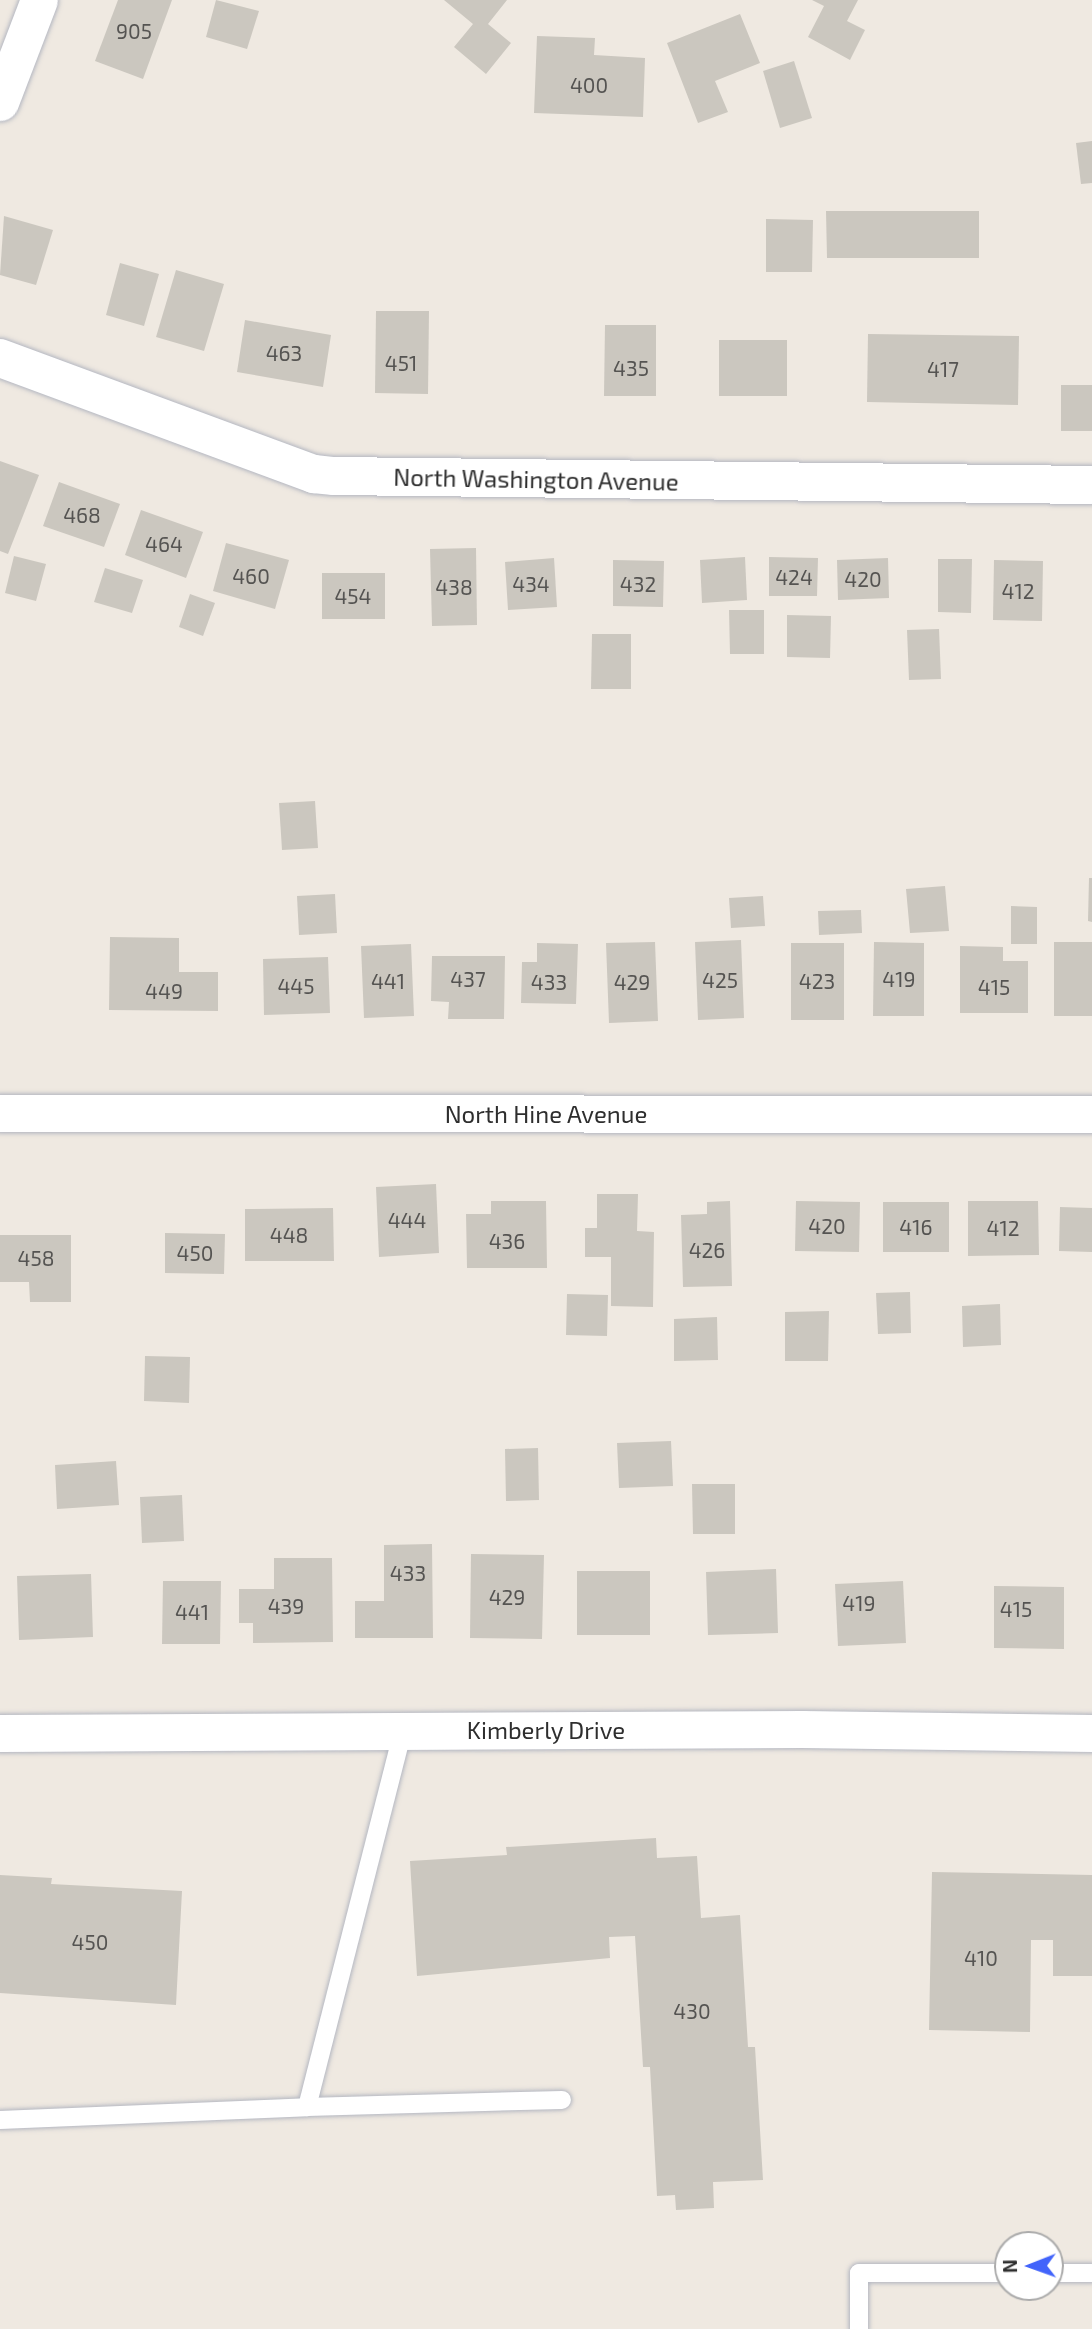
<!DOCTYPE html>
<html>
<head>
<meta charset="utf-8">
<style>
  body { margin:0 }
  #map { position:relative; width:1092px; height:2329px; overflow:hidden; background:#efe9e1; font-family:"Exo 2",sans-serif }
  div>[style] { position:absolute }
  [style*='--x'] { left:calc(var(--x)*1px); top:calc(var(--y)*1px); width:calc(var(--w)*1px); rotate:calc(var(--a)*1deg) }
  .building>* { inset:0; background:#cbc7bf }
  .roads { filter:drop-shadow(0 0 2px #b4b7c1) drop-shadow(0 0 2px #b4b7c1) }
  .lane>* { height:18px; margin:-9px; padding:0 9px; transform-origin:9px; border-radius:9px; background:#fff }
  .street>* { height:37px; margin:-18.5px; padding:0 18.5px; transform-origin:18.5px; border-radius:18.5px; background:#fff }
  .secondary>* { height:38px; margin:-19px; padding:0 19px; transform-origin:19px; border-radius:19px; background:#fff }
  span { translate:-50% -50%; white-space:nowrap; text-align:center; line-height:1.15; -webkit-text-stroke:7px #fff; paint-order:stroke }
  .number-label { font-size:21px; color:#555452 }
  .number-label span { -webkit-text-stroke-width:0 }
  .street-label { font-size:24px; color:#2e2e2e }
  .north { position:absolute; left:994px; top:2231px; width:70px; height:70px; box-sizing:border-box; background:#fff; border:2px solid #ababab; border-radius:50%; rotate:269deg; font-size:19px; font-weight:700; line-height:28px; text-align:center; color:#2e2e2e }
  .north::after { content:''; display:block; margin:auto; width:24px; height:32px; background:#4264fb; clip-path:polygon(50% 0,100% 100%,50% 72%,0 100%) }
</style>
</head>
<body>
<div id="map">
  <div class="building">
    <i style="clip-path:polygon(118px 0,172px 0,143px 79px,95px 61px)"></i>
    <i style="clip-path:polygon(216px 0,259px 11px,247px 49px,206px 37px)"></i>
    <i style="clip-path:polygon(444px 0,507px 0,488px 24px,511px 43px,486px 74px,454px 47px,473px 24px)"></i>
    <i style="clip-path:polygon(812px 0,858px 0,847px 21px,865px 30px,850px 60px,808px 37px,824px 6px)"></i>
    <i style="clip-path:polygon(740px 14px,760px 63px,715px 81px,728px 112px,698px 123px,667px 43px)"></i>
    <i style="clip-path:polygon(537px 36px,595px 38px,594px 55px,645px 58px,643px 117px,534px 113px)"></i>
    <i style="clip-path:polygon(794px 61px,812px 118px,780px 128px,763px 71px)"></i>
    <i style="clip-path:polygon(1092px 141px,1092px 183px,1081px 184px,1076px 143px)"></i>
    <i style="clip-path:polygon(826px 211px,979px 211px,979px 258px,827px 258px)"></i>
    <i style="clip-path:polygon(4px 216px,53px 230px,36px 285px,0 275px)"></i>
    <i style="clip-path:polygon(766px 219px,813px 220px,812px 272px,766px 272px)"></i>
    <i style="clip-path:polygon(120px 263px,159px 274px,144px 326px,106px 315px)"></i>
    <i style="clip-path:polygon(176px 270px,224px 284px,204px 351px,156px 337px)"></i>
    <i style="clip-path:polygon(376px 311px,429px 311px,428px 394px,375px 393px)"></i>
    <i style="clip-path:polygon(245px 320px,331px 335px,323px 387px,237px 372px)"></i>
    <i style="clip-path:polygon(605px 325px,656px 325px,656px 396px,604px 396px)"></i>
    <i style="clip-path:polygon(868px 334px,1019px 336px,1018px 405px,867px 402px)"></i>
    <i style="clip-path:polygon(719px 340px,787px 340px,787px 396px,719px 396px)"></i>
    <i style="clip-path:polygon(1061px 385px,1092px 385px,1092px 431px,1061px 431px)"></i>
    <i style="clip-path:polygon(0 461px,39px 475px,8px 554px,0 551px)"></i>
    <i style="clip-path:polygon(59px 482px,120px 504px,104px 547px,43px 526px)"></i>
    <i style="clip-path:polygon(141px 510px,203px 532px,186px 578px,125px 555px)"></i>
    <i style="clip-path:polygon(226px 543px,289px 560px,275px 609px,213px 591px)"></i>
    <i style="clip-path:polygon(476px 548px,477px 625px,432px 626px,430px 549px)"></i>
    <i style="clip-path:polygon(14px 556px,46px 564px,36px 601px,5px 593px)"></i>
    <i style="clip-path:polygon(745px 557px,747px 600px,702px 603px,700px 560px)"></i>
    <i style="clip-path:polygon(769px 557px,818px 558px,817px 596px,769px 596px)"></i>
    <i style="clip-path:polygon(554px 558px,557px 607px,508px 610px,505px 562px)"></i>
    <i style="clip-path:polygon(888px 558px,889px 598px,838px 600px,837px 560px)"></i>
    <i style="clip-path:polygon(938px 559px,972px 559px,971px 613px,938px 612px)"></i>
    <i style="clip-path:polygon(613px 560px,664px 561px,663px 607px,613px 606px)"></i>
    <i style="clip-path:polygon(994px 560px,1043px 561px,1042px 621px,993px 620px)"></i>
    <i style="clip-path:polygon(105px 568px,143px 580px,132px 613px,94px 602px)"></i>
    <i style="clip-path:polygon(322px 573px,385px 573px,385px 619px,322px 619px)"></i>
    <i style="clip-path:polygon(190px 594px,215px 603px,203px 636px,179px 627px)"></i>
    <i style="clip-path:polygon(729px 610px,764px 610px,764px 654px,730px 654px)"></i>
    <i style="clip-path:polygon(787px 615px,831px 616px,830px 658px,787px 657px)"></i>
    <i style="clip-path:polygon(939px 629px,941px 679px,909px 680px,907px 630px)"></i>
    <i style="clip-path:polygon(592px 634px,631px 634px,631px 689px,591px 689px)"></i>
    <i style="clip-path:polygon(315px 801px,318px 848px,282px 850px,279px 803px)"></i>
    <i style="clip-path:polygon(1089px 878px,1092px 878px,1092px 922px,1088px 921px)"></i>
    <i style="clip-path:polygon(945px 886px,949px 931px,910px 933px,906px 889px)"></i>
    <i style="clip-path:polygon(335px 894px,337px 933px,299px 935px,297px 896px)"></i>
    <i style="clip-path:polygon(763px 896px,765px 926px,731px 928px,729px 898px)"></i>
    <i style="clip-path:polygon(1011px 906px,1037px 907px,1037px 944px,1011px 944px)"></i>
    <i style="clip-path:polygon(861px 910px,862px 933px,819px 935px,818px 911px)"></i>
    <i style="clip-path:polygon(110px 937px,179px 938px,179px 972px,218px 972px,218px 1011px,109px 1010px)"></i>
    <i style="clip-path:polygon(741px 940px,744px 1018px,698px 1020px,695px 942px)"></i>
    <i style="clip-path:polygon(655px 942px,658px 1021px,609px 1023px,606px 943px)"></i>
    <i style="clip-path:polygon(874px 942px,924px 943px,924px 1016px,873px 1016px)"></i>
    <i style="clip-path:polygon(1054px 942px,1092px 942px,1092px 1016px,1054px 1016px)"></i>
    <i style="clip-path:polygon(537px 943px,578px 944px,576px 1004px,521px 1003px,522px 962px,537px 962px)"></i>
    <i style="clip-path:polygon(791px 943px,844px 943px,844px 1020px,791px 1020px)"></i>
    <i style="clip-path:polygon(411px 944px,414px 1016px,364px 1018px,361px 946px)"></i>
    <i style="clip-path:polygon(960px 946px,1003px 947px,1003px 961px,1028px 961px,1028px 1013px,960px 1013px)"></i>
    <i style="clip-path:polygon(432px 956px,505px 956px,504px 1019px,448px 1019px,449px 1002px,431px 1001px)"></i>
    <i style="clip-path:polygon(328px 957px,330px 1013px,264px 1015px,263px 959px)"></i>
    <i style="clip-path:polygon(436px 1184px,439px 1253px,379px 1257px,376px 1187px)"></i>
    <i style="clip-path:polygon(597px 1194px,638px 1194px,637px 1231px,654px 1232px,653px 1307px,611px 1306px,611px 1257px,585px 1257px,585px 1228px,597px 1228px)"></i>
    <i style="clip-path:polygon(491px 1201px,546px 1201px,547px 1268px,467px 1268px,466px 1214px,491px 1214px)"></i>
    <i style="clip-path:polygon(730px 1201px,732px 1286px,683px 1287px,681px 1215px,707px 1214px,707px 1202px)"></i>
    <i style="clip-path:polygon(796px 1201px,860px 1202px,859px 1252px,795px 1251px)"></i>
    <i style="clip-path:polygon(968px 1201px,1038px 1201px,1039px 1255px,968px 1256px)"></i>
    <i style="clip-path:polygon(883px 1202px,949px 1202px,949px 1252px,883px 1252px)"></i>
    <i style="clip-path:polygon(1060px 1207px,1092px 1208px,1092px 1252px,1059px 1251px)"></i>
    <i style="clip-path:polygon(333px 1208px,334px 1261px,245px 1261px,245px 1209px)"></i>
    <i style="clip-path:polygon(165px 1233px,225px 1234px,224px 1274px,165px 1273px)"></i>
    <i style="clip-path:polygon(0 1235px,71px 1235px,71px 1302px,30px 1302px,29px 1282px,0 1282px)"></i>
    <i style="clip-path:polygon(910px 1292px,911px 1333px,878px 1334px,876px 1293px)"></i>
    <i style="clip-path:polygon(567px 1294px,608px 1295px,607px 1336px,566px 1335px)"></i>
    <i style="clip-path:polygon(1000px 1304px,1001px 1345px,963px 1347px,962px 1306px)"></i>
    <i style="clip-path:polygon(829px 1311px,828px 1361px,785px 1361px,785px 1312px)"></i>
    <i style="clip-path:polygon(717px 1317px,718px 1360px,674px 1361px,674px 1319px)"></i>
    <i style="clip-path:polygon(145px 1356px,190px 1357px,189px 1403px,144px 1401px)"></i>
    <i style="clip-path:polygon(671px 1441px,673px 1486px,619px 1488px,617px 1443px)"></i>
    <i style="clip-path:polygon(538px 1448px,539px 1500px,506px 1501px,505px 1449px)"></i>
    <i style="clip-path:polygon(116px 1461px,119px 1505px,57px 1509px,55px 1465px)"></i>
    <i style="clip-path:polygon(692px 1484px,735px 1484px,735px 1534px,693px 1534px)"></i>
    <i style="clip-path:polygon(182px 1495px,184px 1541px,142px 1543px,140px 1497px)"></i>
    <i style="clip-path:polygon(432px 1544px,433px 1638px,355px 1638px,355px 1601px,384px 1601px,384px 1545px)"></i>
    <i style="clip-path:polygon(471px 1554px,544px 1555px,542px 1639px,470px 1638px)"></i>
    <i style="clip-path:polygon(274px 1558px,332px 1558px,333px 1642px,253px 1643px,253px 1623px,239px 1623px,239px 1589px,274px 1589px)"></i>
    <i style="clip-path:polygon(776px 1569px,778px 1633px,708px 1635px,706px 1572px)"></i>
    <i style="clip-path:polygon(577px 1571px,650px 1571px,650px 1635px,577px 1635px)"></i>
    <i style="clip-path:polygon(91px 1574px,93px 1637px,19px 1640px,17px 1576px)"></i>
    <i style="clip-path:polygon(163px 1581px,221px 1581px,220px 1644px,162px 1644px)"></i>
    <i style="clip-path:polygon(903px 1581px,906px 1643px,838px 1646px,835px 1584px)"></i>
    <i style="clip-path:polygon(994px 1586px,1064px 1587px,1064px 1649px,994px 1648px)"></i>
    <i style="clip-path:polygon(656px 1838px,657px 1858px,697px 1856px,701px 1918px,740px 1915px,748px 2047px,755px 2047px,763px 2180px,713px 2182px,714px 2208px,676px 2210px,675px 2195px,657px 2196px,650px 2067px,643px 2067px,635px 1936px,609px 1937px,610px 1958px,417px 1976px,410px 1861px,507px 1855px,506px 1847px)"></i>
    <i style="clip-path:polygon(932px 1872px,1092px 1875px,1092px 1976px,1053px 1976px,1053px 1940px,1031px 1940px,1030px 2032px,929px 2030px)"></i>
    <i style="clip-path:polygon(0 1875px,52px 1878px,51px 1884px,182px 1891px,176px 2005px,0 1993px)"></i>
  </div>
  <div class="roads">
    <div class="lane">
      <i style="--x:307;--y:2107;--w:255;--a:-1.6"></i>
      <i style="--x:0;--y:2120;--w:307;--a:-2.4"></i>
      <i style="--x:307;--y:2107;--w:388;--a:-75.7"></i>
      <i style="--x:1050;--y:2273;--w:42;--a:0"></i>
      <i style="--x:859;--y:2329;--w:56;--a:-90"></i>
      <i style="--x:859;--y:2273;--w:149;--a:0"></i>
    </div>
    <div class="street">
      <i style="--x:0;--y:102;--w:109;--a:-69.1"></i>
      <i style="--x:0;--y:1113;--w:1092;--a:0.05"></i>
      <i style="--x:0;--y:1733;--w:802;--a:-0.29"></i>
      <i style="--x:802;--y:1729;--w:290;--a:0.8"></i>
    </div>
    <div class="secondary">
      <i style="--x:0;--y:358;--w:335;--a:20.3"></i>
      <i style="--x:314;--y:474;--w:20;--a:6"></i>
      <i style="--x:334;--y:476;--w:758;--a:0.68"></i>
    </div>
  </div>
  <div class="number-label">
    <span style="left:134px;top:31px">905</span>
    <span style="left:589px;top:85px">400</span>
    <span style="left:284px;top:353px">463</span>
    <span style="left:401px;top:363px">451</span>
    <span style="left:631px;top:368px">435</span>
    <span style="left:943px;top:369px">417</span>
    <span style="left:82px;top:515px">468</span>
    <span style="left:164px;top:544px">464</span>
    <span style="left:251px;top:576px">460</span>
    <span style="left:794px;top:577px">424</span>
    <span style="left:863px;top:579px">420</span>
    <span style="left:531px;top:584px">434</span>
    <span style="left:638px;top:584px">432</span>
    <span style="left:454px;top:587px">438</span>
    <span style="left:1018px;top:591px">412</span>
    <span style="left:353px;top:596px">454</span>
    <span style="left:468px;top:979px">437</span>
    <span style="left:899px;top:979px">419</span>
    <span style="left:720px;top:980px">425</span>
    <span style="left:388px;top:981px">441</span>
    <span style="left:817px;top:981px">423</span>
    <span style="left:549px;top:982px">433</span>
    <span style="left:632px;top:982px">429</span>
    <span style="left:296px;top:986px">445</span>
    <span style="left:994px;top:987px">415</span>
    <span style="left:164px;top:991px">449</span>
    <span style="left:407px;top:1220px">444</span>
    <span style="left:827px;top:1226px">420</span>
    <span style="left:916px;top:1227px">416</span>
    <span style="left:1003px;top:1228px">412</span>
    <span style="left:289px;top:1235px">448</span>
    <span style="left:507px;top:1241px">436</span>
    <span style="left:707px;top:1250px">426</span>
    <span style="left:195px;top:1253px">450</span>
    <span style="left:36px;top:1258px">458</span>
    <span style="left:408px;top:1573px">433</span>
    <span style="left:507px;top:1597px">429</span>
    <span style="left:859px;top:1603px">419</span>
    <span style="left:286px;top:1606px">439</span>
    <span style="left:1016px;top:1609px">415</span>
    <span style="left:192px;top:1612px">441</span>
    <span style="left:90px;top:1942px">450</span>
    <span style="left:981px;top:1958px">410</span>
    <span style="left:692px;top:2011px">430</span>
  </div>
  <div class="street-label">
    <span style="left:536px;top:479px;rotate:1deg">North Washington Avenue</span>
    <span style="left:546px;top:1114px">North Hine Avenue</span>
    <span style="left:546px;top:1730px">Kimberly Drive</span>
  </div>
  <div class="north">N</div>
</div>
</body>
</html>
